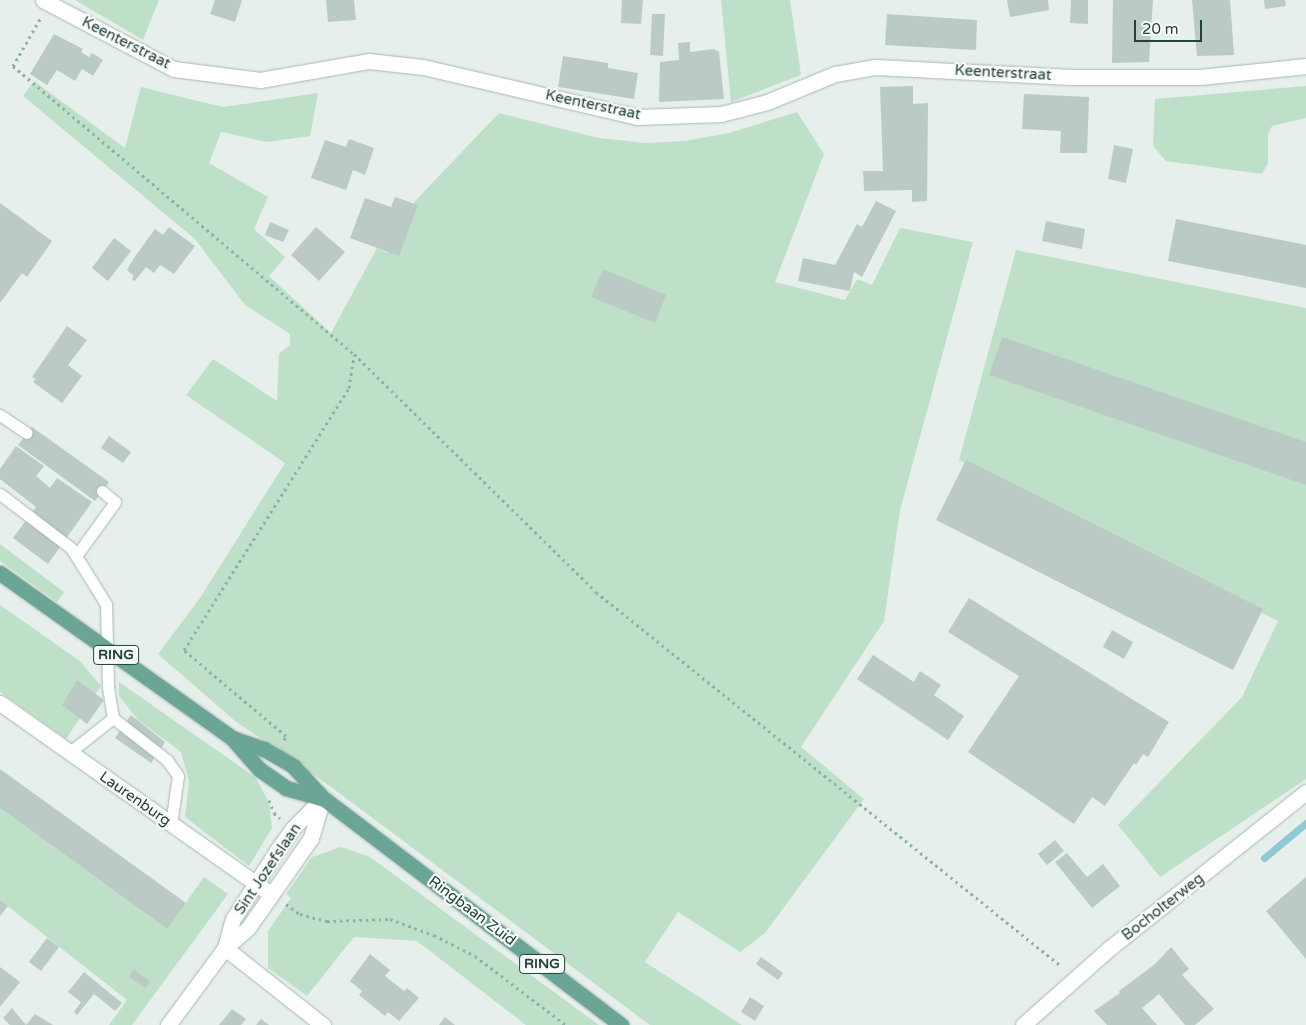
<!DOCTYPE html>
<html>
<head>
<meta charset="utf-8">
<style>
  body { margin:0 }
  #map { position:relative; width:1306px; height:1025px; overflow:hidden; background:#e6efeb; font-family:"Varela Round",sans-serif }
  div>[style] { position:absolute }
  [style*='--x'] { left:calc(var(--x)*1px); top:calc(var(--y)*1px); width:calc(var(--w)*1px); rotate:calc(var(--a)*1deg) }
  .green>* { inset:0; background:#bfe0c8 }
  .stream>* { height:7px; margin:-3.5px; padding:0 3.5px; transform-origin:3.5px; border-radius:3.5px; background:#8ec9d4 }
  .building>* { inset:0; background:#bbcac4 }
  .path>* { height:3px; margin-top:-1.5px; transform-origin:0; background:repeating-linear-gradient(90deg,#86b3a5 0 2.5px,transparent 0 6.5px) }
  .roads { filter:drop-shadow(0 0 1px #a8b8b2) drop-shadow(0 0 1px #a8b8b2) }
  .lane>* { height:11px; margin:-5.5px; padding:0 5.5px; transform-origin:5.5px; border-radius:5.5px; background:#fff }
  .street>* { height:15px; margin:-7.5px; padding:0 7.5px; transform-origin:7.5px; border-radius:7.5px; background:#fff }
  .secondary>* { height:15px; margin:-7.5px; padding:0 7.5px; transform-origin:7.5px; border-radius:7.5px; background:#fff }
  .primary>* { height:15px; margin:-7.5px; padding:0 7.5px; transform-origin:7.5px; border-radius:7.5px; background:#6aa596 }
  span { translate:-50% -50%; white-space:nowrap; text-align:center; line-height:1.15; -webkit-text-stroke:4.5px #f7fbf9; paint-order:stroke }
  .shield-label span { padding:1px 4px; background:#f7fbf9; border:1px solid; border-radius:4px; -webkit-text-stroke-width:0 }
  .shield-label { font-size:14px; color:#24423a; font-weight:700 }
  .street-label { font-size:15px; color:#24423a }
  .scale { position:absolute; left:1134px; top:20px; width:68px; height:22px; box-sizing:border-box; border:2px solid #24423a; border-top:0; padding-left:6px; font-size:15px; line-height:18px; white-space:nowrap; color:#24423a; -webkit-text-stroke:4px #f7fbf9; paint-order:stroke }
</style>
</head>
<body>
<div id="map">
  <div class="green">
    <i style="clip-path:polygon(75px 0,159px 0,143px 40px)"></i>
    <i style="clip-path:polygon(721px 0,790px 0,801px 75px,731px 102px)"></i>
    <i style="clip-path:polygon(34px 81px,125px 148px,141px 87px,223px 107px,318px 93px,310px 136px,267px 142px,221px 132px,209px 163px,268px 197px,254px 229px,285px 257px,269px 276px,331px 333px,377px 248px,388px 253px,415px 201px,499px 113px,599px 138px,645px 143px,685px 141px,729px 133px,797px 112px,824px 154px,775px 282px,845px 300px,857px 279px,872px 285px,900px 228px,973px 242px,900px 510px,884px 621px,801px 747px,864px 799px,765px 933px,740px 952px,678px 912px,645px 962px,742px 1025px,650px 1025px,327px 784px,235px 721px,158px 654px,200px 598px,285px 463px,186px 395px,213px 359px,277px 401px,279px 354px,290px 345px,290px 334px,245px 305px,195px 239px,23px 96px)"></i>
    <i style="clip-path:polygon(1306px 86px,1306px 118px,1272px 126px,1268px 134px,1268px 163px,1262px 174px,1166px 161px,1153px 146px,1155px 99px)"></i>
    <i style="clip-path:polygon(1016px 250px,1306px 308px,1306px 779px,1160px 877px,1118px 825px,1242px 697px,1278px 621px,959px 460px)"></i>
    <i style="clip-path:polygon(0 544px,64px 592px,57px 602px,0 561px)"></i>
    <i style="clip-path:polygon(0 605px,80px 661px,101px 686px,66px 739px,0 692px)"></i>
    <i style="clip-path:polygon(119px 682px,255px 777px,269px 802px,272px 828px,249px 866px,185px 817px,189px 781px,181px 752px,138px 720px,119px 696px)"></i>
    <i style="clip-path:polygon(0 808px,167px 929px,204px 877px,228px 894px,132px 1025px,109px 1025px,127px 1000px,0 900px)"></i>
    <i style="clip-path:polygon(341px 847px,370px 857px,599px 1025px,526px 1025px,417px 941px,354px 937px,307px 996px,268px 968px,268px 931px,291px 898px,286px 894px,312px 857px)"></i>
  </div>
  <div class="stream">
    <i style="--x:1264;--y:858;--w:55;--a:-39.8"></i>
  </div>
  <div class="building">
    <i style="clip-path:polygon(215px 0,242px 0,235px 22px,210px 14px)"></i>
    <i style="clip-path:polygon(326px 0,354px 0,356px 20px,328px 22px)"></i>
    <i style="clip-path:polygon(622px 0,643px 0,641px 24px,621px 23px)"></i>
    <i style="clip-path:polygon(1007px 0,1048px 0,1049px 10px,1010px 17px)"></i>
    <i style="clip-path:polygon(1071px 0,1088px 0,1088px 24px,1070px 23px)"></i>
    <i style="clip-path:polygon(1113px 0,1153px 0,1149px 62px,1112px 63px)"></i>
    <i style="clip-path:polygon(1192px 0,1230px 0,1234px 55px,1197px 56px)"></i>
    <i style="clip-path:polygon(1264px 0,1285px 0,1286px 6px,1265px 9px)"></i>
    <i style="clip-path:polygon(652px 14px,665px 14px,663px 56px,650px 55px)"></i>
    <i style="clip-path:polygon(887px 14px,977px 20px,976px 50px,885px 45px)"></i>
    <i style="clip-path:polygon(54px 34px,83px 49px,81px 52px,89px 57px,92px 53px,103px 60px,93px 76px,82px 69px,75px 81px,57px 70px,47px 85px,30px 74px)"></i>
    <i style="clip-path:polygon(690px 42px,690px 52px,714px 49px,719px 52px,724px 99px,659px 102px,660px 62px,679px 60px,678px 43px)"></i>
    <i style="clip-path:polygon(563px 56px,608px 63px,608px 68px,638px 73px,634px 99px,558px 87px)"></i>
    <i style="clip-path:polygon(913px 86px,913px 104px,928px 103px,927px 201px,912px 202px,912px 190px,864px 191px,863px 171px,883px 171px,880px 87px)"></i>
    <i style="clip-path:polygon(1024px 94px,1089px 97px,1087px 153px,1060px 153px,1061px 131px,1022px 129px)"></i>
    <i style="clip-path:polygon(349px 139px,374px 148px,365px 175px,353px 170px,346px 190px,311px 178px,325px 140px,346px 147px)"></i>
    <i style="clip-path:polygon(1114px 145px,1133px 149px,1126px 183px,1108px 179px)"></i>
    <i style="clip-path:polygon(395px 197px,418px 205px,399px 256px,350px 238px,365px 198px,391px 207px)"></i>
    <i style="clip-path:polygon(876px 201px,896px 211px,862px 277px,854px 272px,850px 291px,798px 281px,803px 258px,835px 265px,857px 224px,862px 227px)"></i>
    <i style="clip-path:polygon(0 203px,52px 241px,27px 277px,22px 273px,0 303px)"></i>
    <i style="clip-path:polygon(1176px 219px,1306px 245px,1306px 288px,1168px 261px)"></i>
    <i style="clip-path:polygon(1046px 221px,1085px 229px,1082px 249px,1042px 241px)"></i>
    <i style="clip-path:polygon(270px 222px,289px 230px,283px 242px,265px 235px)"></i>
    <i style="clip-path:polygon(169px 227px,195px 246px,174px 274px,160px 265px,154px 273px,146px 267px,135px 281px,132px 279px,134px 276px,127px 270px,134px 258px,155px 229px,163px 235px)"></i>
    <i style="clip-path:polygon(316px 227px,345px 252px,319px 281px,291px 255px)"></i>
    <i style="clip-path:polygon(114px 238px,131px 251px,108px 281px,92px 268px)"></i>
    <i style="clip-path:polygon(603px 269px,666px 295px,655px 323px,591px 297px)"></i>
    <i style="clip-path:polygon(67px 326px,87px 340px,68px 365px,82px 376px,62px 403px,33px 382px,36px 379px,32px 377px)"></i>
    <i style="clip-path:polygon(1002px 337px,1306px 442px,1306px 485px,989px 375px)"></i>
    <i style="clip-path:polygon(32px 427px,109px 482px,95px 501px,18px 445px)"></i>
    <i style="clip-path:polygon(109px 436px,131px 452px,123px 463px,101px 448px)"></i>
    <i style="clip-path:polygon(16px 446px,44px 466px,36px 476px,50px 488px,57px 478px,92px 502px,48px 564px,13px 538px,36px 507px,0 479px,0 469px)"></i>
    <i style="clip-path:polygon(966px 460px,1263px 609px,1233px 670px,936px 520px)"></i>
    <i style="clip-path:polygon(969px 598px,1169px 722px,1148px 757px,1143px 754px,1136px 765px,1134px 763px,1105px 806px,1092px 797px,1074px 824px,968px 752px,1019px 676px,948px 632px)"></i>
    <i style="clip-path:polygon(1112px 630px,1133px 642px,1124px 659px,1103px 647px)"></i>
    <i style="clip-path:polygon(873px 655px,914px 682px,920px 671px,941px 685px,934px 695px,964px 716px,948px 740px,857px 679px)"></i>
    <i style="clip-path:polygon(77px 680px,104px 700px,87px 724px,62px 705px)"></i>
    <i style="clip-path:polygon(131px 715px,165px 742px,151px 763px,115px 738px)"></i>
    <i style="clip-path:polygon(0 769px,186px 903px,167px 929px,0 808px)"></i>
    <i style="clip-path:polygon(1055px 840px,1064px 851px,1047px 865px,1038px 854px)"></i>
    <i style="clip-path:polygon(1067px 853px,1087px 877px,1103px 864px,1120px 886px,1092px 908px,1055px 862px)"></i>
    <i style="clip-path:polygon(1306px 877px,1306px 959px,1266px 911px)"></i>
    <i style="clip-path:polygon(0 900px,8px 906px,0 916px)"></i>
    <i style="clip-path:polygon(47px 938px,59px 947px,41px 971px,29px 962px)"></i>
    <i style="clip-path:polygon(1171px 947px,1189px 969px,1182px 975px,1214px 1009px,1195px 1025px,1185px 1025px,1159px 994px,1142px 1008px,1157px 1025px,1107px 1025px,1094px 1011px,1120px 993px,1119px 991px,1155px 964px)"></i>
    <i style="clip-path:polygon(370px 954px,390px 970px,385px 976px,404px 991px,407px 988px,419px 998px,399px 1021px,388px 1012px,385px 1016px,359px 995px,362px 991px,350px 981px)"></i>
    <i style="clip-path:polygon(761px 957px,783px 973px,778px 980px,756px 964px)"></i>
    <i style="clip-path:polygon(0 967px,20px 982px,0 1007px)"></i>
    <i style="clip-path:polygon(134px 969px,150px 982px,145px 988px,129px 977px)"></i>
    <i style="clip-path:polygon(84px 972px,122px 1003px,115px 1011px,94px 994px,77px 1015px,74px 1012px,81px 1002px,68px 992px)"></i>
    <i style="clip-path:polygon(750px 997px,764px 1006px,755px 1021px,741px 1012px)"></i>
    <i style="clip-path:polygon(12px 1008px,26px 1025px,35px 1014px,53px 1025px,10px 1025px,3px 1018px)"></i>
    <i style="clip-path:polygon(232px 1009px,246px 1019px,241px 1025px,219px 1025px)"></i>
    <i style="clip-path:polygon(445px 1017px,455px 1025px,439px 1025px)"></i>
    <i style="clip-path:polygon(261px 1019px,269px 1025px,256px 1025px)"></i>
  </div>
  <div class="path">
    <i style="--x:40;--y:19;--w:54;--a:119.9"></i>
    <i style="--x:13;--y:66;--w:446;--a:40.2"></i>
    <i style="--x:354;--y:354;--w:339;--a:44.5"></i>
    <i style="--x:596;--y:592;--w:597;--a:38.81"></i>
    <i style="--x:284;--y:740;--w:4;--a:-63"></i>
    <i style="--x:286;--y:736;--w:133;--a:-139.9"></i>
    <i style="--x:184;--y:650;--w:310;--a:-57.8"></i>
    <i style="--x:349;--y:388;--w:33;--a:-81"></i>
    <i style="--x:269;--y:800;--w:14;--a:69"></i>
    <i style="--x:274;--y:813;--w:8;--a:40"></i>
    <i style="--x:286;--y:904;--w:17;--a:36"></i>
    <i style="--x:300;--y:914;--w:28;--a:15"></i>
    <i style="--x:327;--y:921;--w:63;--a:-1.8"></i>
    <i style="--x:390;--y:919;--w:47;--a:20"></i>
    <i style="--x:434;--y:935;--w:46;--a:27.1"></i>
    <i style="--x:475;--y:956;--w:114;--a:37.2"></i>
  </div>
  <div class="roads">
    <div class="lane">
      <i style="--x:0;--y:415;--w:32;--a:34"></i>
      <i style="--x:0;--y:494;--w:89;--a:37.3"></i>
      <i style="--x:71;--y:548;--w:66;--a:58"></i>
      <i style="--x:106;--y:604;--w:83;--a:88.6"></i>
      <i style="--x:108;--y:687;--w:31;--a:81"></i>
      <i style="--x:76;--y:556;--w:67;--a:-54.2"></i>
      <i style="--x:115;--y:502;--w:17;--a:-140"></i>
      <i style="--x:70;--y:752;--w:55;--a:-38.3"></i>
      <i style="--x:113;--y:718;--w:68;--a:37.9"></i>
      <i style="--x:167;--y:760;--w:19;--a:55"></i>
      <i style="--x:178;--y:776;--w:49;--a:98.3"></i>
    </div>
    <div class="street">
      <i style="--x:43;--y:0;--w:148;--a:27.8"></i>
      <i style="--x:174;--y:69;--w:87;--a:7.3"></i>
      <i style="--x:260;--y:80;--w:111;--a:-9.9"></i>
      <i style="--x:369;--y:61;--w:54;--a:6.3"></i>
      <i style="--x:423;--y:67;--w:221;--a:13.1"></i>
      <i style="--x:638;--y:117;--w:83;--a:-2.1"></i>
      <i style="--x:721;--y:114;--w:48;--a:-14.6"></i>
      <i style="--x:767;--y:102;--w:74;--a:-22.4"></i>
      <i style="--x:835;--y:74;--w:41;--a:-9.9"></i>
      <i style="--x:875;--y:67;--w:197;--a:2.9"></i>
      <i style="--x:1072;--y:77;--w:128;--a:0"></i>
      <i style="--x:1200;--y:77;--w:107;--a:-5.9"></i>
      <i style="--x:0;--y:703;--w:332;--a:35.2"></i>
      <i style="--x:225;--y:948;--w:125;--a:38.2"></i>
    </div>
    <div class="secondary">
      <i style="--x:225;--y:948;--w:30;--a:-75"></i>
      <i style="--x:233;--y:919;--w:83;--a:-57.3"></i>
      <i style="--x:278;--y:849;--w:26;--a:-54"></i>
      <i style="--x:293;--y:828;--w:40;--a:-45"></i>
      <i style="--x:168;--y:1025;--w:96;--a:-53.5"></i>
      <i style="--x:225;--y:948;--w:30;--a:-41"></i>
      <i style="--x:248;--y:928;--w:110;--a:-55"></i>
      <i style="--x:311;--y:838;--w:42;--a:-73.3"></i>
      <i style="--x:1023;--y:1025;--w:118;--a:-41.6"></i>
      <i style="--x:1111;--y:947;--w:249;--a:-38.5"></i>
    </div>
    <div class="primary">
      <i style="--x:0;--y:573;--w:285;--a:35.4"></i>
      <i style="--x:232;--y:738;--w:41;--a:48.9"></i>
      <i style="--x:259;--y:769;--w:33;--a:35"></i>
      <i style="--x:286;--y:788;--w:37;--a:16"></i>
      <i style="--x:232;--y:738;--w:34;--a:19"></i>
      <i style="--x:264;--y:749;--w:34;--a:30"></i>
      <i style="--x:293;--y:766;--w:44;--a:46.8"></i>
      <i style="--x:323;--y:798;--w:375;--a:37.3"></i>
    </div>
  </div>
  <div class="shield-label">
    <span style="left:116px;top:655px">RING</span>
    <span style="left:542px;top:964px">RING</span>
  </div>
  <div class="street-label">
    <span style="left:126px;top:43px;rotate:27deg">Keenterstraat</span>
    <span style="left:1003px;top:73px;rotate:3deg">Keenterstraat</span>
    <span style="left:593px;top:105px;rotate:12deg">Keenterstraat</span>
    <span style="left:135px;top:799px;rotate:35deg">Laurenburg</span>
    <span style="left:268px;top:869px;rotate:-56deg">Sint Jozefslaan</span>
    <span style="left:1163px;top:907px;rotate:-38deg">Bocholterweg</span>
    <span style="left:472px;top:911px;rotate:37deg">Ringbaan Zuid</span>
  </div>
  <div class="scale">20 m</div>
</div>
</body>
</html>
